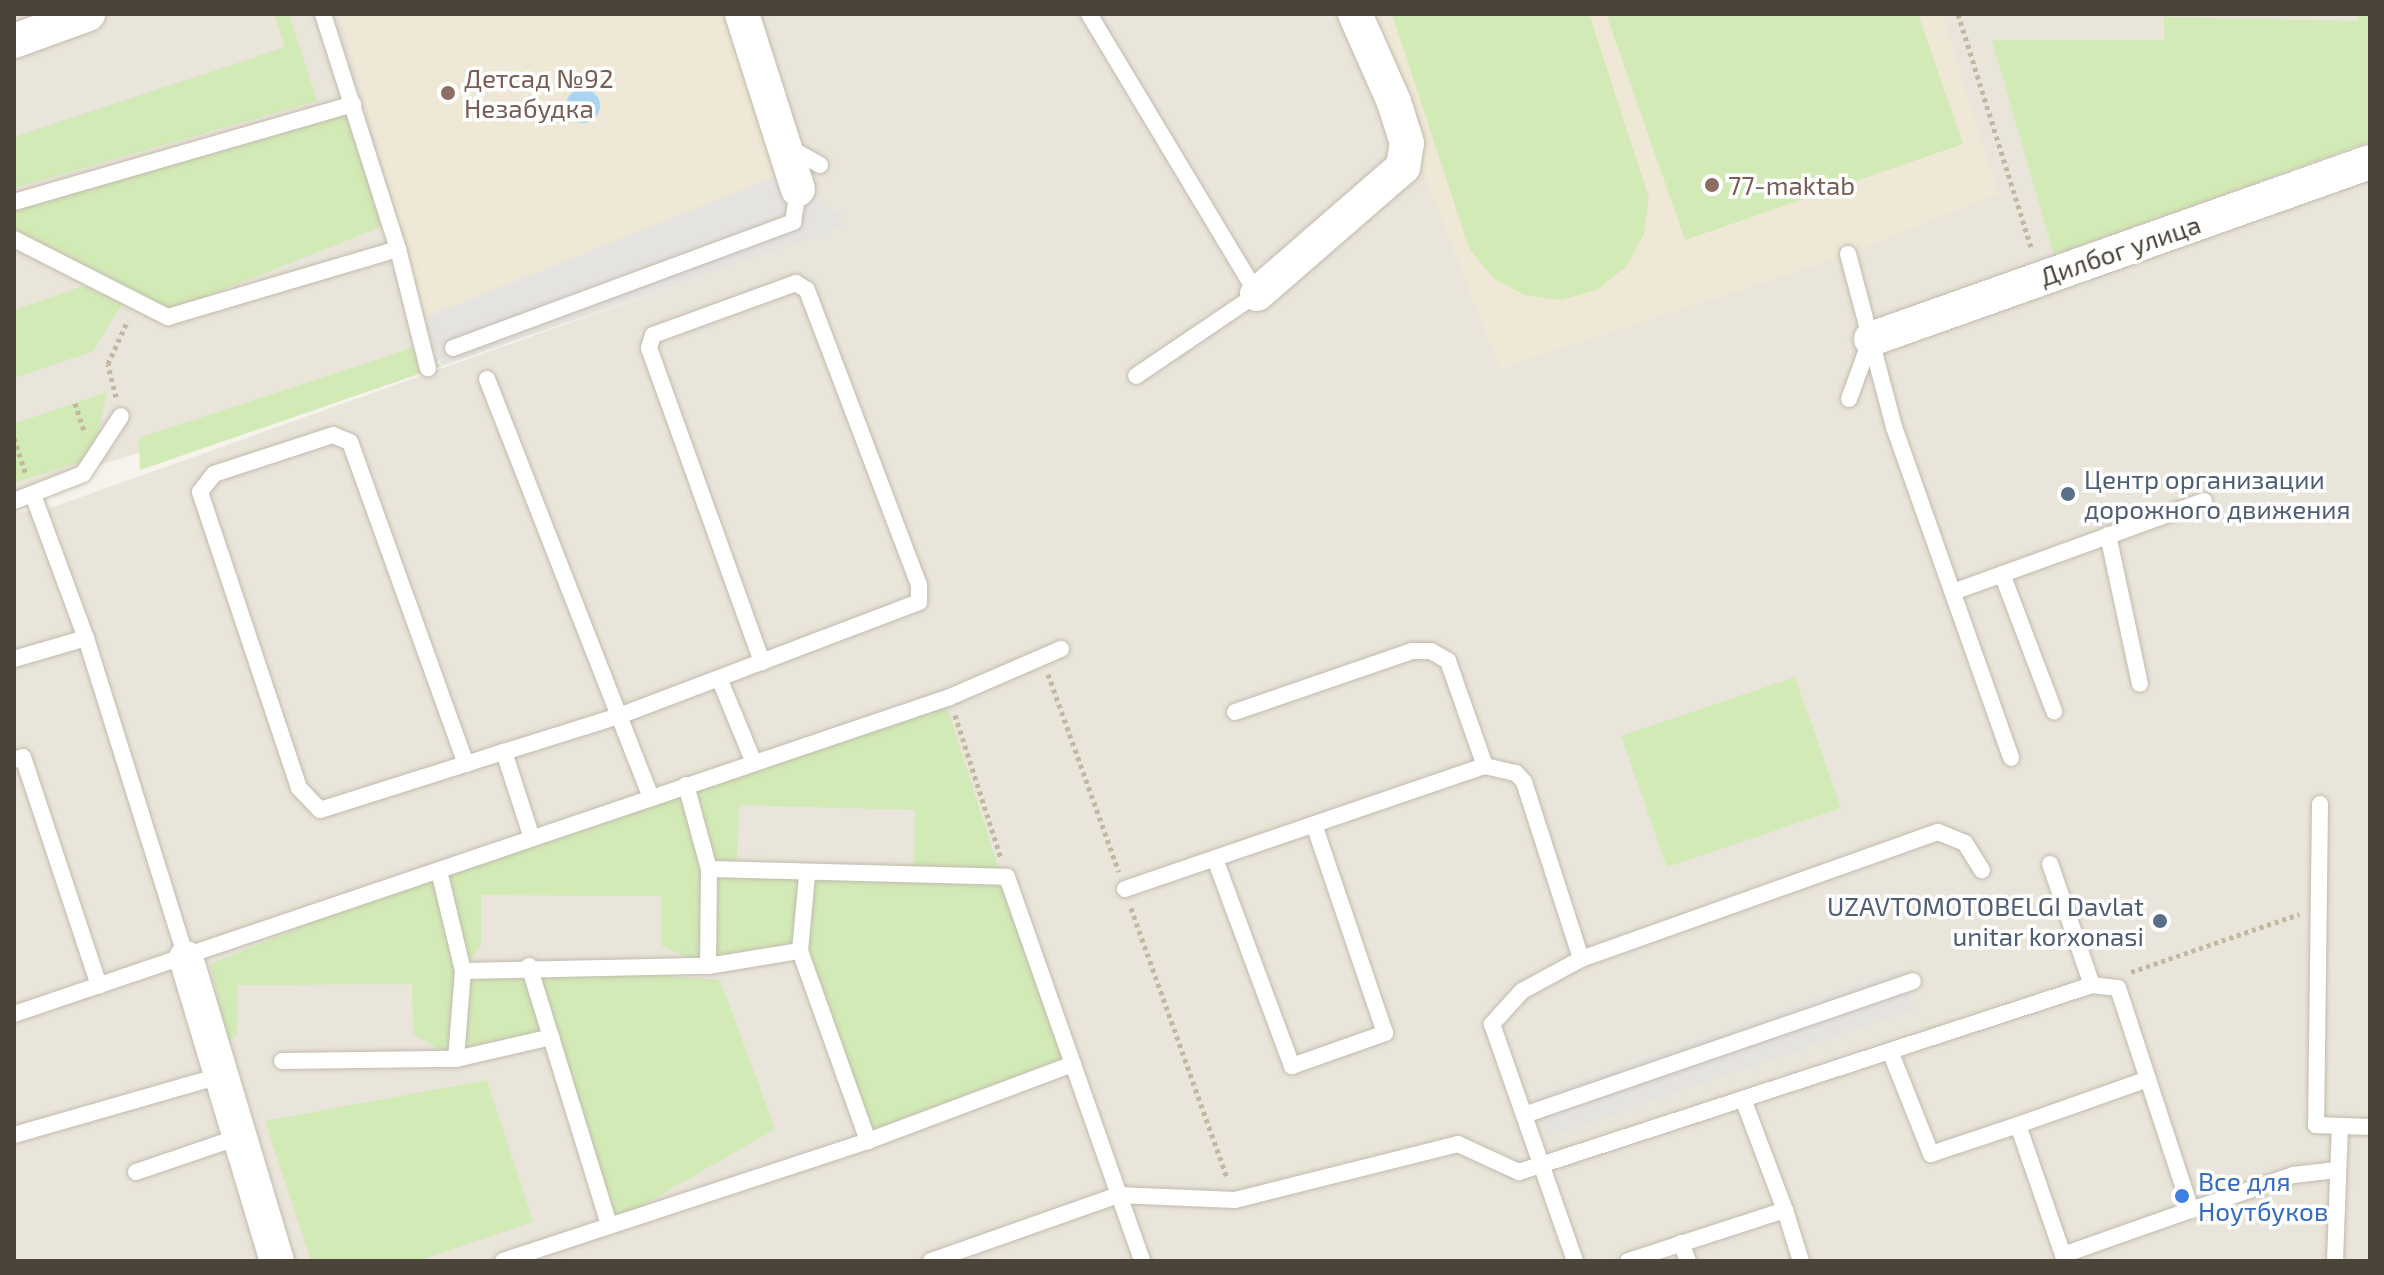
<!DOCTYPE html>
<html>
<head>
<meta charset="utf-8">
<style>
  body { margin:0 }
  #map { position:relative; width:2384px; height:1275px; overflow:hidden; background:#f6f3ec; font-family:"Exo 2",sans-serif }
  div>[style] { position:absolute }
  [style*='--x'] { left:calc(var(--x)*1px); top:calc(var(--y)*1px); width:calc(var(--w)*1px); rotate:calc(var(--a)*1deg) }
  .residential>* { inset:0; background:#eae5da }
  .education>* { inset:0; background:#efe8d6 }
  .green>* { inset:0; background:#d2eab5 }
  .parking>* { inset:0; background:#e5e3e0 }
  .water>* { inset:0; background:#a9d4f2 }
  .round { border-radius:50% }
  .path>* { height:5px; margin-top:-2.5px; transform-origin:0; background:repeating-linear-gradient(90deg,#c4b79f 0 4px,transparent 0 8px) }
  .roads { filter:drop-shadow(0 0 2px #c2bbae) drop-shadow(0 0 2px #c2bbae) }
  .service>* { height:16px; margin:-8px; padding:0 8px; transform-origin:8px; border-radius:8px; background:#fff }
  .minor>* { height:34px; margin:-17px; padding:0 17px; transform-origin:17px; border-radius:17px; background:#fff }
  .dots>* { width:22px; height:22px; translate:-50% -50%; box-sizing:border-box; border:4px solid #fff; border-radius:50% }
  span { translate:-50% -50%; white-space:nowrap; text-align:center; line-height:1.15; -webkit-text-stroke:7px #fff; paint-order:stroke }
  .education-label { font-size:26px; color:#785e54 }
  .left { translate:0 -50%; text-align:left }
  .street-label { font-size:26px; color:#4b4439 }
  .service-label { font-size:26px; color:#4e5e75 }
  .right { translate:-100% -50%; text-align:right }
  .shop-label { font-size:26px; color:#366cbe }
  .frame { position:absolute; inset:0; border:16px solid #4b4439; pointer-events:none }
</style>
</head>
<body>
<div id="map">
  <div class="residential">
    <i style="clip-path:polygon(14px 14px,2370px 14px,2370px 142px,2214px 198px,2370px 144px,2370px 1261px,14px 1261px,14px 513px,53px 507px,788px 245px,439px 361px,14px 491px)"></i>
  </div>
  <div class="education">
    <i style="clip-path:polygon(340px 14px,725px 14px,778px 176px,426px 317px)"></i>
    <i style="clip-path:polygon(1362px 14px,1942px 14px,1998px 194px,1848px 254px,1500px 369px)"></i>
  </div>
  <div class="green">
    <i style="clip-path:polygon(274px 14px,289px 14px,317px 101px,14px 188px,14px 137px,285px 47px)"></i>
    <i style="clip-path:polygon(1392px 14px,1589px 14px,1649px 198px,1644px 234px,1626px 267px,1597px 290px,1561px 300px,1524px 295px,1492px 277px,1469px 248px)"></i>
    <i style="clip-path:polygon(1606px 14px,1918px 14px,1963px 144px,1685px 240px)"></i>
    <i style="clip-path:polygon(2358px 14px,2370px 14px,2370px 142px,2054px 255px,1992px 40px,2164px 40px,2164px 17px,2358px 21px)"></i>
    <i style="clip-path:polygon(347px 110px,381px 227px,171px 310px,14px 237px,14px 204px)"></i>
    <i style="clip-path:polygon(83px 286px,122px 304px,93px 351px,14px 378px,14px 310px)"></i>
    <i style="clip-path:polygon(412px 348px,442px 366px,140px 470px,139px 438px)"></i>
    <i style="clip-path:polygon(107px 392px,93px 458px,14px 483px,14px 424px)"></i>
    <i style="clip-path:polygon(1795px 677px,1841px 808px,1667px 867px,1621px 736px)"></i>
    <i style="clip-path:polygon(946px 704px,1000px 873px,914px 867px,915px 810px,739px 805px,737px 861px,712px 868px,1005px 882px,1073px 1064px,868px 1141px,799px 951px,708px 966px,662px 946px,661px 896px,481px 895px,481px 945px,463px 969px,529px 966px,720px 980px,775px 1129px,609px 1225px,551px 1037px,456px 1059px,413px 1034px,412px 984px,237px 985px,237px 1035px,228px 1042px,210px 964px,439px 871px)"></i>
    <i style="clip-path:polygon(487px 1080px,533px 1222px,417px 1261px,311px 1261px,265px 1121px)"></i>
  </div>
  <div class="parking">
    <i style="clip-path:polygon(778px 176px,840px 215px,845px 226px,442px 366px,426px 317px)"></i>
    <i style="clip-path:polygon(1901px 969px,1915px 1009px,1546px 1138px,1532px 1098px)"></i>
  </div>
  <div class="water">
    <i class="round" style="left:566px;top:89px;width:34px;height:34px"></i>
  </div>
  <div class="path">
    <i style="--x:1958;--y:14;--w:247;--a:72.6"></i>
    <i style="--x:116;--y:397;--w:34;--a:-104"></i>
    <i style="--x:108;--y:364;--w:48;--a:-65.6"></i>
    <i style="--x:75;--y:403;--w:32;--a:72"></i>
    <i style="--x:14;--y:438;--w:39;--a:72"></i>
    <i style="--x:1048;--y:674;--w:210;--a:70.3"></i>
    <i style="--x:955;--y:715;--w:150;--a:72.2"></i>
    <i style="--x:1131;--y:908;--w:287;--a:70.4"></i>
    <i style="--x:2131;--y:972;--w:178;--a:-19"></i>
  </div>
  <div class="roads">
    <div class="service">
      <i style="--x:323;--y:14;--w:247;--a:72.3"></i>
      <i style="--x:398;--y:249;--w:123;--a:75.9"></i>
      <i style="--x:1089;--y:14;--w:327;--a:59"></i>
      <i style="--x:1257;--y:294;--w:146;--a:145.9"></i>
      <i style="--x:786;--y:146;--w:39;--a:29"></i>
      <i style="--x:14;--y:202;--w:353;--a:-16.1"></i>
      <i style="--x:14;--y:239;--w:173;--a:26.9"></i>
      <i style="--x:168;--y:317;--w:240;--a:-16.5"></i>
      <i style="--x:1848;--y:254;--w:179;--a:75.1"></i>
      <i style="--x:1894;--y:427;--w:351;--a:70.5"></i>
      <i style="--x:453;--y:348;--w:363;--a:-20.3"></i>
      <i style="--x:793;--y:222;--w:33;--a:-81"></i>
      <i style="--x:487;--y:379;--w:450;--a:68.6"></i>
      <i style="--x:1849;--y:399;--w:64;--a:-69.9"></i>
      <i style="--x:33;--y:495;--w:153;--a:69.7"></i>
      <i style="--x:86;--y:638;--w:335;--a:72.6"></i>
      <i style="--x:14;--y:501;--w:74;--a:-21.4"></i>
      <i style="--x:83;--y:474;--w:69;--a:-56.8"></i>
      <i style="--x:2108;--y:535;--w:152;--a:77.9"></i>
      <i style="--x:2002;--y:574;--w:147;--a:69.2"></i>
      <i style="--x:1953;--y:592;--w:267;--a:-19.9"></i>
      <i style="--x:14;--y:659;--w:75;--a:-16.3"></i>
      <i style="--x:719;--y:678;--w:92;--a:67.6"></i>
      <i style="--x:1235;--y:712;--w:187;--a:-19"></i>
      <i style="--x:1412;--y:651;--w:19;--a:0"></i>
      <i style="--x:1431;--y:651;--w:20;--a:30"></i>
      <i style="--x:1448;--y:661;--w:111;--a:70.6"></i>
      <i style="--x:504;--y:752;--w:90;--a:72"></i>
      <i style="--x:14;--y:760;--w:9;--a:-18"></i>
      <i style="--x:23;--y:757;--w:241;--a:71.6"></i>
      <i style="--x:466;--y:764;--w:342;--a:-109.8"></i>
      <i style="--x:350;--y:442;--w:18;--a:-158"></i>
      <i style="--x:333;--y:435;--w:125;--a:161.9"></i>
      <i style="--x:214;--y:474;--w:23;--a:128"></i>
      <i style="--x:200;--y:492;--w:312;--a:71.5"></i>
      <i style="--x:299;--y:788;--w:30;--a:46"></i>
      <i style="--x:320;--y:810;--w:153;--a:-17.5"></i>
      <i style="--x:466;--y:764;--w:40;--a:-18"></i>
      <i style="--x:504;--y:752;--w:121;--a:-17.4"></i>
      <i style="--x:619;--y:716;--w:321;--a:-20.8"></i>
      <i style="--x:919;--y:602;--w:17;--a:-90"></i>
      <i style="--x:919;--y:585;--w:316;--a:-110.8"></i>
      <i style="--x:807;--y:290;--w:13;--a:-148"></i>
      <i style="--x:796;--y:283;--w:152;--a:160"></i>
      <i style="--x:653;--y:335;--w:14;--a:107"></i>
      <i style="--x:649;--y:348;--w:334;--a:70.2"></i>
      <i style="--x:686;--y:785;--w:87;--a:74.7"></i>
      <i style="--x:709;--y:869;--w:298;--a:1.5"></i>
      <i style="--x:1007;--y:877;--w:407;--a:70.6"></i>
      <i style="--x:2320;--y:804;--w:321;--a:90.7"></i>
      <i style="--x:2316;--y:1125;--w:54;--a:2.1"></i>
      <i style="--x:1215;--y:859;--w:221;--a:69.6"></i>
      <i style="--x:1292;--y:1066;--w:99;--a:-19.5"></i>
      <i style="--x:1385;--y:1033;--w:220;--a:-108.8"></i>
      <i style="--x:439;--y:871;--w:103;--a:76.5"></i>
      <i style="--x:463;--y:971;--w:245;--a:-1.2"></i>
      <i style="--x:708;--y:966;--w:93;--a:-9.3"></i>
      <i style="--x:800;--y:951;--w:202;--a:70.3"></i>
      <i style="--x:868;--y:1141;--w:384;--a:161.8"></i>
      <i style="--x:1125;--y:889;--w:380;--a:-18.9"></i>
      <i style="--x:1485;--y:766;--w:32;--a:13"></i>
      <i style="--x:1516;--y:773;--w:12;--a:48"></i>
      <i style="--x:1524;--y:782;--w:186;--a:72.1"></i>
      <i style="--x:1581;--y:959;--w:67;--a:151.5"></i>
      <i style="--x:1522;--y:991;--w:45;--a:132.3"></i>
      <i style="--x:1492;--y:1024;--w:251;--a:70.7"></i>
      <i style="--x:800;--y:951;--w:76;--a:-84.7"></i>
      <i style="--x:1581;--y:959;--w:379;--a:-19.6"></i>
      <i style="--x:1938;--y:832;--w:29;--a:22"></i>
      <i style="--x:1965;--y:843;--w:32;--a:58"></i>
      <i style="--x:529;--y:966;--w:271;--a:72.8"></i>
      <i style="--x:708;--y:966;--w:97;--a:-89.4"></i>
      <i style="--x:2092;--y:985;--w:26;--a:7"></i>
      <i style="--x:2118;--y:988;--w:234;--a:71.8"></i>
      <i style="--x:2191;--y:1210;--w:108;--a:-18.9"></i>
      <i style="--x:2293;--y:1175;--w:44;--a:-6.5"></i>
      <i style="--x:14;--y:1014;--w:988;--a:-18.71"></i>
      <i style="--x:950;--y:697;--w:121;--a:-23.4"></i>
      <i style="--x:1890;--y:1051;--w:111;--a:68.3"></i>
      <i style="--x:1931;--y:1154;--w:92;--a:-18.4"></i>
      <i style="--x:456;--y:1059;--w:98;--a:-13"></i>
      <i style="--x:282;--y:1061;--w:174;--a:-0.7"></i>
      <i style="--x:456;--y:1059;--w:88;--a:-85.5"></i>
      <i style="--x:2148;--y:1079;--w:138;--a:160.5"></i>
      <i style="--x:2018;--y:1125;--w:138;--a:70.9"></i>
      <i style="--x:2063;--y:1255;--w:136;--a:-19.4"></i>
      <i style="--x:1743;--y:1099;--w:119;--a:69.3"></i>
      <i style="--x:1527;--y:1114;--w:408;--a:-19"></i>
      <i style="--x:14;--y:1135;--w:214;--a:-16"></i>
      <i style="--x:868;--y:1141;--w:219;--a:-20.6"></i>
      <i style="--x:136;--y:1172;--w:109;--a:-18.8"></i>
      <i style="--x:1681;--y:1243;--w:19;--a:69"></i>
      <i style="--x:931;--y:1261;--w:198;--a:-19.4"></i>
      <i style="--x:1118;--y:1195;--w:117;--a:2.4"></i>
      <i style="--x:1235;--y:1200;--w:230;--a:-14.1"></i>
      <i style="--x:1458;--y:1144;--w:67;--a:24.7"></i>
      <i style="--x:1519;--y:1172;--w:603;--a:-18.07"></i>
      <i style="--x:2092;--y:985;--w:128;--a:-109.1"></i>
      <i style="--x:1628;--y:1261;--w:165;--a:-18"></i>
      <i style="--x:1785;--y:1210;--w:53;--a:72.6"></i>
      <i style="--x:2335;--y:1261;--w:135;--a:-87.9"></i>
    </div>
    <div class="minor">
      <i style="--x:742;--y:14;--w:184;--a:72.3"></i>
      <i style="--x:14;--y:41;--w:79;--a:-20"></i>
      <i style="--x:1257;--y:294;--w:194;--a:-41"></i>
      <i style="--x:1403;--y:167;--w:24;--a:-81"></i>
      <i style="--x:1407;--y:143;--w:43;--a:-107.6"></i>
      <i style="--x:1394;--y:102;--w:96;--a:-113.9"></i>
      <i style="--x:1871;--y:339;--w:529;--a:-19.53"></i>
      <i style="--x:186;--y:958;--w:316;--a:73.3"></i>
    </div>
  </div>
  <div class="dots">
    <i style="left:448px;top:93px;background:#8d6e63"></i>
    <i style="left:1712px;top:185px;background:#8d6e63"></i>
    <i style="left:2068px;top:494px;background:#5c6f8a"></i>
    <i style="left:2160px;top:921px;background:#5c6f8a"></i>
    <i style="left:2182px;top:1196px;background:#3f7fe0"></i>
  </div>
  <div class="education-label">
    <span class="left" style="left:464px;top:93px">Детсад №92<br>Незабудка</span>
    <span class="left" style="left:1728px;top:185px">77-maktab</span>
  </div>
  <div class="street-label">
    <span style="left:2120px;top:250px;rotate:-19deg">Дилбог улица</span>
  </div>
  <div class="service-label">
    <span class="left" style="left:2084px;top:494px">Центр организации<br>дорожного движения</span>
    <span class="right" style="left:2144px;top:921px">UZAVTOMOTOBELGI Davlat<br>unitar korxonasi</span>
  </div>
  <div class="shop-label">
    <span class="left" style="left:2198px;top:1196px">Все для<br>Ноутбуков</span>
  </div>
  <div class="frame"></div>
</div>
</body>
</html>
